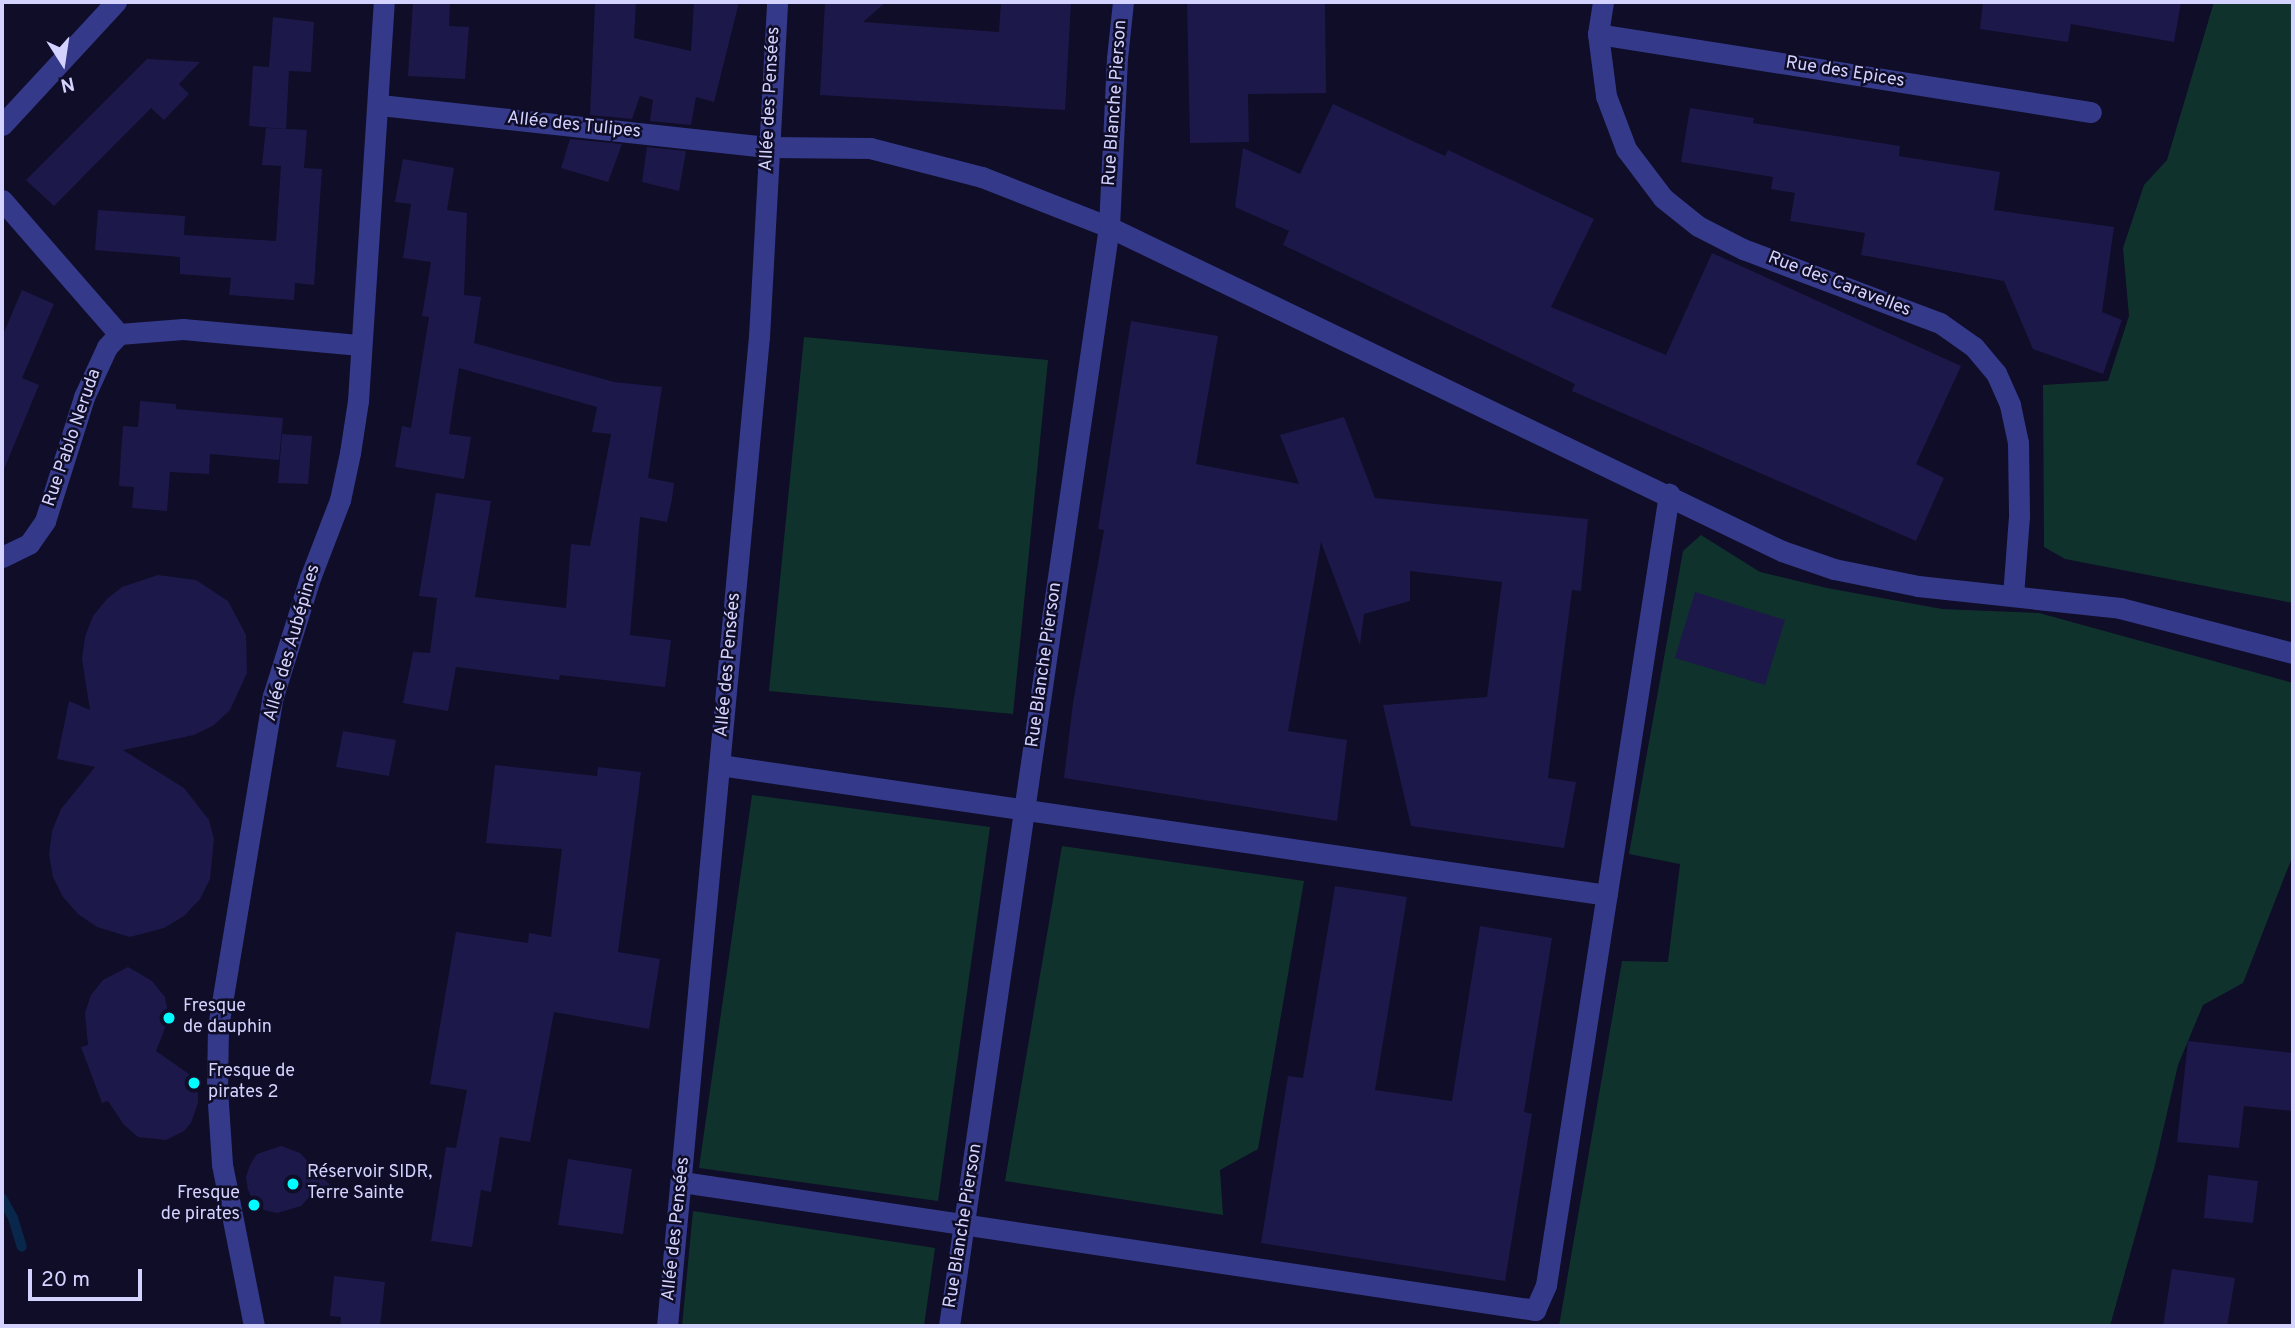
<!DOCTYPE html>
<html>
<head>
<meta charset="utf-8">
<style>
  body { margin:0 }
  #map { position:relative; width:2295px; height:1328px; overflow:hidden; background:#0f0d27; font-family:Overpass,sans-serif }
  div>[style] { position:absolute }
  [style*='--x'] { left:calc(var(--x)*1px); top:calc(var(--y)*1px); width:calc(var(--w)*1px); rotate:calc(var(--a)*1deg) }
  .green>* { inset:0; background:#10322d }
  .stream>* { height:10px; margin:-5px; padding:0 5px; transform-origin:5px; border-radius:5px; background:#08274b }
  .building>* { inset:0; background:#1d184a }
  .street>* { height:21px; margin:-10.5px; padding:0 10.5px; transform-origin:10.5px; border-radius:10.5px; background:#34398a }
  .dots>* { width:19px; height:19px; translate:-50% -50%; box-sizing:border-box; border:4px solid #0f0d27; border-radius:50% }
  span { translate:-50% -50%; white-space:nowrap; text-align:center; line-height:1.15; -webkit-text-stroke:5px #0f0d27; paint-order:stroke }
  .street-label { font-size:18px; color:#d4d3ff }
  .poi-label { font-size:18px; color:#d4d3ff }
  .left { translate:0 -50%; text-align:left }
  .right { translate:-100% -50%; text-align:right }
  .frame { position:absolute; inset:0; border:4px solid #d4d3ff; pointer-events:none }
  .north { position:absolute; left:28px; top:28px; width:70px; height:70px; -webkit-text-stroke:5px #0f0d27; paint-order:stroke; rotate:168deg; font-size:19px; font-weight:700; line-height:28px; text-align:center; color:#d4d3ff }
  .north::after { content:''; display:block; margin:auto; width:24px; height:32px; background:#d4d3ff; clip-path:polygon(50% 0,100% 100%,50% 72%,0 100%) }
  .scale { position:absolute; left:28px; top:1269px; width:114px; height:32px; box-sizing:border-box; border:4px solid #d4d3ff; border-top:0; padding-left:9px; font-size:21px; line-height:24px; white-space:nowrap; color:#d4d3ff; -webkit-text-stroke:5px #0f0d27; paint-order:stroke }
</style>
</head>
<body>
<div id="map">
  <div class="green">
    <i style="clip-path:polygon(2214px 2px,2293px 2px,2293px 603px,2065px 559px,2044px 547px,2043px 385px,2108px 381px,2129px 316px,2123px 248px,2144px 185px,2167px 160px)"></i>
    <i style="clip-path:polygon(804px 337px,1048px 360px,1013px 714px,769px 691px)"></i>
    <i style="clip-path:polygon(1701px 535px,1760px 572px,1827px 588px,1942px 609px,2039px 613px,2293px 683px,2293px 855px,2243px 983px,2203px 1005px,2178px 1065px,2155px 1165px,2110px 1326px,1559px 1326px,1622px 961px,1668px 962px,1680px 864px,1629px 854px,1683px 551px)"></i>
    <i style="clip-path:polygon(752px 795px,990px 827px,938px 1201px,699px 1168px)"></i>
    <i style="clip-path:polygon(1062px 846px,1304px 881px,1258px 1149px,1220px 1170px,1223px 1215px,1005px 1181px)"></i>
    <i style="clip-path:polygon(693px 1211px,935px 1248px,924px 1326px,682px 1326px)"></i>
  </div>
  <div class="stream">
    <i style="--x:2;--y:1198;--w:23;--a:61"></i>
    <i style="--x:13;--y:1218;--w:30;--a:73"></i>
  </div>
  <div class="building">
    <i style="clip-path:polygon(413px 2px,450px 2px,449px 26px,469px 27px,465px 79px,408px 76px)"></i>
    <i style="clip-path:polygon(595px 2px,636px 2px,634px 38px,691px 51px,694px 2px,739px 2px,714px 102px,696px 97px,691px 125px,650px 121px,653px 100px,640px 96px,632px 119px,590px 115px)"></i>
    <i style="clip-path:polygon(825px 2px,886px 2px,863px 22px,999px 32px,1001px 2px,1071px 2px,1065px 110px,820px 95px)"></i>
    <i style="clip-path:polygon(1187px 2px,1325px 2px,1326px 93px,1248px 94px,1249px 142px,1190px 143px)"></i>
    <i style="clip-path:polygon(1983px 2px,2181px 2px,2174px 42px,2071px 24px,2068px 42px,1980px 29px)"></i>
    <i style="clip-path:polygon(273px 17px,314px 22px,311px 72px,289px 71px,286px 129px,249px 126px,253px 66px,269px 67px)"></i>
    <i style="clip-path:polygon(147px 59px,200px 62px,179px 84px,189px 94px,164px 120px,151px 108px,54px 206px,26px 180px)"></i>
    <i style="clip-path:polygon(1333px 104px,1445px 156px,1448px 150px,1594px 219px,1551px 307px,1666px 355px,1712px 253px,1961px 366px,1916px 464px,1944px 478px,1916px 541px,1572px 391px,1575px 384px,1283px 245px,1289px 231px,1235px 207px,1243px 148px,1300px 174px)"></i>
    <i style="clip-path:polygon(1690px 108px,1754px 118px,1753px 123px,1900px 146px,1899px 156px,2000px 172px,1994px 210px,2114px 227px,2102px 312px,2122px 320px,2103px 374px,2033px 349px,2004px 281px,1861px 255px,1865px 233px,1790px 221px,1795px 193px,1771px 189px,1773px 177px,1681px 162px)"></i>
    <i style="clip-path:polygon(266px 128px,307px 130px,304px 168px,322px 169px,314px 285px,295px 283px,294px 300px,229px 295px,231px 278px,180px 274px,180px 257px,95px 250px,98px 210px,185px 216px,184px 235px,276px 241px,281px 166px,262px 165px)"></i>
    <i style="clip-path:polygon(570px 139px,622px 144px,608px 182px,561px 168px)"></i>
    <i style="clip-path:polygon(647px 147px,686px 151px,679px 191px,642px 182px)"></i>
    <i style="clip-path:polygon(403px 159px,454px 168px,447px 210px,467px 213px,464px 295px,481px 297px,474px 343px,614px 382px,662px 387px,648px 478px,674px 483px,672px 499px,667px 522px,640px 517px,630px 635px,671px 640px,665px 687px,560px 675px,559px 680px,456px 667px,448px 711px,403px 703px,413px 652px,430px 653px,437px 598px,419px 596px,436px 493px,491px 501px,475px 597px,566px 608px,571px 544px,590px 546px,611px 434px,592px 432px,597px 407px,459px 368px,449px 434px,471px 437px,464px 479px,395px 467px,402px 426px,411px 428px,429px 317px,422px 316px,431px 262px,403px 258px,411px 204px,395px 202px)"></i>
    <i style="clip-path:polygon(22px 290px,54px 304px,22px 378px,39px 385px,2px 474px,2px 337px)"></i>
    <i style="clip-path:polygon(1131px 321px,1218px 336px,1196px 464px,1299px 484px,1280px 435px,1344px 417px,1375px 498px,1588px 519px,1581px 591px,1572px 590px,1548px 778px,1576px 782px,1564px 848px,1411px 826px,1383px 705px,1487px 697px,1502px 582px,1410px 571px,1410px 601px,1364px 614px,1360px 645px,1321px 542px,1288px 731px,1347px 740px,1337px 821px,1064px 778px,1073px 703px,1104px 530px,1098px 529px)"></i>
    <i style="clip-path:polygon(140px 401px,176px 404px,176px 409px,283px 418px,279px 460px,210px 454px,209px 474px,170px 472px,167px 511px,132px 508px,134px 487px,119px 486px,121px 453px,123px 426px,138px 427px)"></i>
    <i style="clip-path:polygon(282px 434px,312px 436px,308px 484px,278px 483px)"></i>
    <i style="clip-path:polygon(158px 575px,196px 580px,228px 601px,246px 635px,247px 673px,230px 710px,214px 725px,194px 735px,123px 750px,184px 788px,209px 820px,214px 839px,210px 879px,200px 899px,184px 916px,164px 928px,130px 937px,97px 927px,78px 914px,63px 897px,53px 877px,49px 854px,52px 831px,61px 809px,95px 767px,57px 759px,69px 701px,90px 710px,82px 659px,85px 637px,93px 616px,107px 599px,122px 587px)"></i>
    <i style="clip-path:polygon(1695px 592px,1785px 620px,1765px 685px,1675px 658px)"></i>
    <i style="clip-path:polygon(343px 731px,396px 740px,389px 776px,336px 767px)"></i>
    <i style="clip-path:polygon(495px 765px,597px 776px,598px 767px,641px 772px,618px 952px,660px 959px,649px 1029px,554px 1012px,530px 1142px,500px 1137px,491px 1192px,481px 1190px,472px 1247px,431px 1241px,446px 1147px,456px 1148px,467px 1090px,430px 1084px,456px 932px,528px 943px,529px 933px,551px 937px,562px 849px,486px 843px)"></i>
    <i style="clip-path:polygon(1335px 886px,1407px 897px,1375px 1090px,1452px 1101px,1480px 926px,1552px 938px,1524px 1112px,1532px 1114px,1505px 1281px,1261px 1243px,1288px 1076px,1303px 1078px)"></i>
    <i style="clip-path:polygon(128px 967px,152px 981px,165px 997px,169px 1018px,156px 1051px,189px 1074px,198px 1093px,198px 1103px,191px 1123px,184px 1131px,166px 1140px,138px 1137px,124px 1125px,108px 1101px,102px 1103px,81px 1047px,88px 1045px,85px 1013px,91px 995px,103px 980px)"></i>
    <i style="clip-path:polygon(2188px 1041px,2293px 1053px,2293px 1111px,2244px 1106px,2239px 1148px,2177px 1142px)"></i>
    <i style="clip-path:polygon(281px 1146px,300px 1153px,343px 1199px,310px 1196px,301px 1206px,277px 1213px,264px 1210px,254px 1202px,248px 1190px,246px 1177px,250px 1165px,257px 1154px)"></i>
    <i style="clip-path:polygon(568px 1159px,632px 1169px,623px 1234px,558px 1225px)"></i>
    <i style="clip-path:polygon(2208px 1175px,2258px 1181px,2253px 1223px,2204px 1218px)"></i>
    <i style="clip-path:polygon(2172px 1269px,2235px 1278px,2227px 1326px,2163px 1326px)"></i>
    <i style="clip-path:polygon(334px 1276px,385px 1282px,380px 1326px,340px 1326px,341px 1317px,330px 1316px)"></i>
  </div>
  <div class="street">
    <i style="--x:1603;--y:2;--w:32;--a:99"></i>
    <i style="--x:1598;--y:34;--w:63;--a:82.6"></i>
    <i style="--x:1606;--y:96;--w:57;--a:69.3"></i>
    <i style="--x:1626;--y:149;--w:61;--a:52.9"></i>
    <i style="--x:1663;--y:198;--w:45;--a:38.7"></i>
    <i style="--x:1698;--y:226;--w:51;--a:27.1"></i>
    <i style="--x:1743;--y:249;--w:210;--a:20.6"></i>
    <i style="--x:1940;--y:323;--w:42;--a:35.2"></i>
    <i style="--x:1974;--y:347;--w:34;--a:50"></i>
    <i style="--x:1996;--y:373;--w:35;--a:66"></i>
    <i style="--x:2010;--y:405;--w:38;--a:78"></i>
    <i style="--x:2018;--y:442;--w:74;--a:89.2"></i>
    <i style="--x:2019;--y:516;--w:80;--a:94.3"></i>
    <i style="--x:1598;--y:34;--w:499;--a:9"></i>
    <i style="--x:380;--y:105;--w:391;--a:6.2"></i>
    <i style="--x:769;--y:147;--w:101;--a:0.6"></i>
    <i style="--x:870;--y:148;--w:116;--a:14.5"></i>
    <i style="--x:982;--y:177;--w:136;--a:21.5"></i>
    <i style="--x:1109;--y:227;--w:747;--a:25.71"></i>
    <i style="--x:1782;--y:551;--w:55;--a:19.1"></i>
    <i style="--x:1834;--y:569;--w:86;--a:11.4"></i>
    <i style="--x:1918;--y:586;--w:203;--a:6.2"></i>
    <i style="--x:2120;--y:608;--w:179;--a:14.6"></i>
    <i style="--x:2;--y:125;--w:168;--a:-47.2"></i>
    <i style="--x:2;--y:200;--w:178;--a:48.9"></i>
    <i style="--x:2;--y:557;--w:30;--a:-26"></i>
    <i style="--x:29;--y:544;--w:28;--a:-55"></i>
    <i style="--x:45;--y:521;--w:130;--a:-72.5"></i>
    <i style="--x:84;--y:397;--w:55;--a:-65.3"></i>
    <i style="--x:107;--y:347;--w:18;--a:-47"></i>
    <i style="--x:119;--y:334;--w:64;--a:-4.5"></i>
    <i style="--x:183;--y:329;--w:178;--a:5.2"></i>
    <i style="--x:720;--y:765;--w:896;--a:8.34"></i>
    <i style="--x:682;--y:1182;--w:863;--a:8.53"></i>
    <i style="--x:1535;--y:1310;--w:27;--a:-66"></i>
    <i style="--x:1546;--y:1285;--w:801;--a:-81.16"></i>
    <i style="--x:254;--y:1326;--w:165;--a:-101.2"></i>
    <i style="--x:222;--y:1164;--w:75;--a:-93.8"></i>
    <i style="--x:217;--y:1089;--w:62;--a:-89.1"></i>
    <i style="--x:218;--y:1027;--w:336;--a:-80.6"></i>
    <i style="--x:273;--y:696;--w:124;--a:-72.6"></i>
    <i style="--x:310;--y:578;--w:84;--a:-69"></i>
    <i style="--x:340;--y:500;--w:48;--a:-78"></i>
    <i style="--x:350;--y:453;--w:53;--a:-81.3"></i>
    <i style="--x:358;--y:401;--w:400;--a:-86.3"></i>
    <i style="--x:667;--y:1326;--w:993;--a:-84.69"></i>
    <i style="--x:759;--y:337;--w:335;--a:-86.9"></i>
    <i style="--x:949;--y:1326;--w:1111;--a:-81.72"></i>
    <i style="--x:1109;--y:227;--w:169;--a:-87.3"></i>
    <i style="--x:1117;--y:58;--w:56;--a:-83.9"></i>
  </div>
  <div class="dots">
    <i style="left:169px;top:1018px;background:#00fcfe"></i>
    <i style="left:194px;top:1083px;background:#00fcfe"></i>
    <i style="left:293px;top:1184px;background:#00fcfe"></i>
    <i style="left:254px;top:1205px;background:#00fcfe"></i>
  </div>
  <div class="street-label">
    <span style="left:1845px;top:73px;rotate:9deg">Rue des Epices</span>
    <span style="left:771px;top:99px;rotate:-87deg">Allée des Pensées</span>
    <span style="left:1116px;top:103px;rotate:-86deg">Rue Blanche Pierson</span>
    <span style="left:574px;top:126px;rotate:6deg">Allée des Tulipes</span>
    <span style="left:1839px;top:285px;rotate:21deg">Rue des Caravelles</span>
    <span style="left:73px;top:438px;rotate:-71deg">Rue Pablo Neruda</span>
    <span style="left:293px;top:643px;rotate:-74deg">Allée des Aubépines</span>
    <span style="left:729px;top:665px;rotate:-85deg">Allée des Pensées</span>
    <span style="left:1045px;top:665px;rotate:-82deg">Rue Blanche Pierson</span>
    <span style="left:964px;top:1226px;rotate:-81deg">Rue Blanche Pierson</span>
    <span style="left:677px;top:1229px;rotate:-84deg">Allée des Pensées</span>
  </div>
  <div class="poi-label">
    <span class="left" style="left:183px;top:1018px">Fresque<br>de dauphin</span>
    <span class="left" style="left:208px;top:1083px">Fresque de<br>pirates 2</span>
    <span class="left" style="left:307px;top:1184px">Réservoir SIDR,<br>Terre Sainte</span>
    <span class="right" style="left:240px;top:1205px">Fresque<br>de pirates</span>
  </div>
  <div class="frame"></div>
  <div class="north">N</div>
  <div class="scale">20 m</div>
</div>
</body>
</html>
